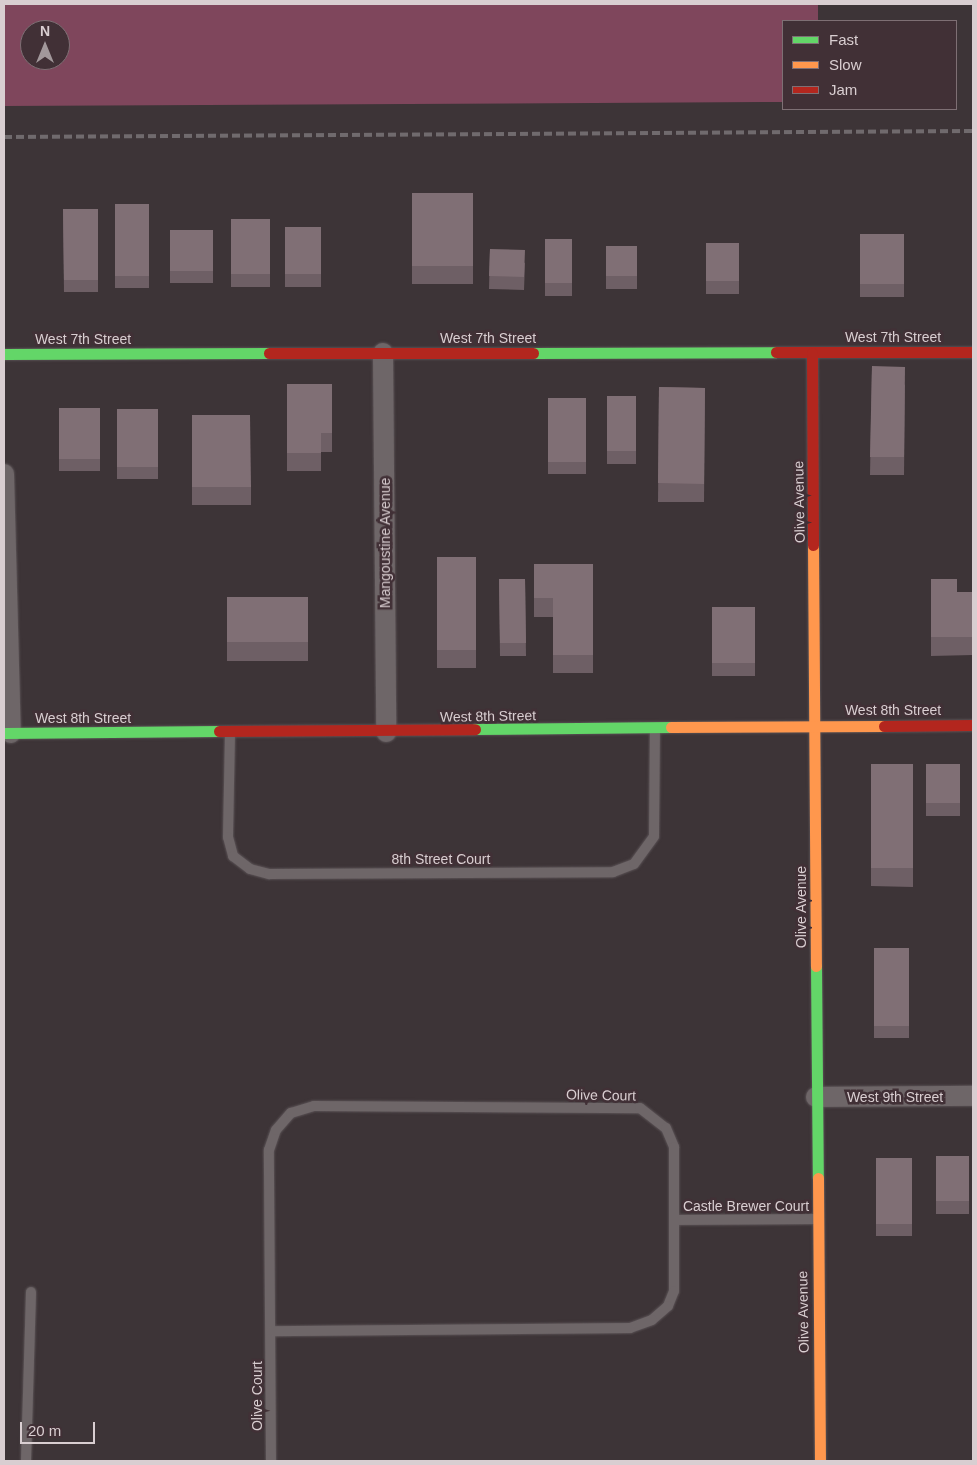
<!DOCTYPE html>
<html>
<head>
<meta charset="utf-8">
<style>
  body { margin:0 }
  #map { position:relative; width:977px; height:1465px; overflow:hidden; background:#3d3437; font-family:Arial,sans-serif }
  div>[style] { position:absolute }
  [style*='--x'] { left:calc(var(--x)*1px); top:calc(var(--y)*1px); width:calc(var(--w)*1px); rotate:calc(var(--a)*1deg) }
  .forest>* { inset:0; background:#7f465c }
  .roads { filter:drop-shadow(0 0 1px #5a5255) drop-shadow(0 0 1px #5a5255) }
  .lane>* { height:10px; margin:-5px; padding:0 5px; transform-origin:5px; border-radius:5px; background:#6e6668 }
  .street>* { height:20px; margin:-10px; padding:0 10px; transform-origin:10px; border-radius:10px; background:#6e6668 }
  .fast>* { height:11px; margin:-5.5px; padding:0 5.5px; transform-origin:5.5px; border-radius:5.5px; background:#63d668 }
  .slow>* { height:11px; margin:-5.5px; padding:0 5.5px; transform-origin:5.5px; border-radius:5.5px; background:#ff974d }
  .jam>* { height:11px; margin:-5.5px; padding:0 5.5px; transform-origin:5.5px; border-radius:5.5px; background:#b3261e }
  .rail>* { height:4px; margin-top:-2px; transform-origin:0; background:repeating-linear-gradient(90deg,#706a6d 0 8px,transparent 0 12px) }
  .wall>* { inset:0; background:#6e5f65 }
  .building>* { inset:0; background:#806f75 }
  span { translate:-50% -50%; white-space:nowrap; text-align:center; line-height:1.15; -webkit-text-stroke:5px #413036; paint-order:stroke }
  .street-label { font-size:14px; color:#d9ced1 }
  .frame { position:absolute; inset:0; border:5px solid #d9ced1; pointer-events:none }
  .legend { position:absolute; left:782px; top:20px; width:175px; height:90px; box-sizing:border-box; background:#413036; border:1px solid #7e6f74; margin:0; padding:6px 9px; list-style:none; font-size:15px; color:#d9ced1 }
  .legend li { display:flex; align-items:center; gap:10px; height:25px }
  .legend b { width:25px; border:1px solid #7e6f74 }
  .north { position:absolute; left:20px; top:20px; width:50px; height:50px; box-sizing:border-box; background:#413036; border:1px solid #7e6f74; border-radius:50%; rotate:0deg; font-size:14px; font-weight:700; line-height:20px; text-align:center; color:#d9ced1 }
  .north::after { content:''; display:block; margin:auto; width:18px; height:22px; background:#a2989b; clip-path:polygon(50% 0,100% 100%,50% 72%,0 100%) }
  .scale { position:absolute; left:20px; top:1422px; width:75px; height:22px; box-sizing:border-box; border:2px solid #d9ced1; border-top:0; padding-left:6px; font-size:15px; line-height:18px; white-space:nowrap; color:#d9ced1; -webkit-text-stroke:4px #413036; paint-order:stroke }
</style>
</head>
<body>
<div id="map">
  <div class="forest">
    <i style="clip-path:polygon(evenodd,4px 4px,818px 4px,818px 21px,783px 21px,783px 102px,4px 106px,4px 4px,30px 30px,60px 30px,60px 60px,30px 60px,30px 30px)"></i>
  </div>
  <div class="roads">
    <div class="lane">
      <i style="--x:230;--y:732;--w:105;--a:91.1"></i>
      <i style="--x:228;--y:837;--w:20;--a:75"></i>
      <i style="--x:233;--y:856;--w:21;--a:37"></i>
      <i style="--x:250;--y:869;--w:20;--a:15"></i>
      <i style="--x:269;--y:874;--w:344;--a:-0.3"></i>
      <i style="--x:613;--y:872;--w:22;--a:-21"></i>
      <i style="--x:634;--y:864;--w:34;--a:-54"></i>
      <i style="--x:654;--y:836;--w:107;--a:-89.5"></i>
      <i style="--x:674;--y:1220;--w:142;--a:-0.4"></i>
      <i style="--x:26;--y:1461;--w:169;--a:-88.3"></i>
      <i style="--x:271;--y:1461;--w:311;--a:-90.4"></i>
      <i style="--x:269;--y:1150;--w:21;--a:-71"></i>
      <i style="--x:276;--y:1130;--w:23;--a:-49"></i>
      <i style="--x:291;--y:1113;--w:24;--a:-17"></i>
      <i style="--x:314;--y:1106;--w:326;--a:0.4"></i>
      <i style="--x:640;--y:1108;--w:33;--a:38"></i>
      <i style="--x:666;--y:1128;--w:21;--a:67"></i>
      <i style="--x:674;--y:1147;--w:144;--a:90"></i>
      <i style="--x:674;--y:1291;--w:16;--a:112"></i>
      <i style="--x:668;--y:1306;--w:21;--a:139"></i>
      <i style="--x:652;--y:1320;--w:23;--a:160"></i>
      <i style="--x:630;--y:1328;--w:358;--a:179.5"></i>
    </div>
    <div class="street">
      <i style="--x:383;--y:353;--w:379;--a:89.5"></i>
      <i style="--x:4;--y:474;--w:259;--a:88.5"></i>
      <i style="--x:816;--y:1097;--w:157;--a:-0.4"></i>
    </div>
    <div class="fast">
      <i style="--x:533;--y:353;--w:243;--a:-0.2"></i>
      <i style="--x:4;--y:354;--w:265;--a:-0.2"></i>
      <i style="--x:475;--y:729;--w:196;--a:-0.6"></i>
      <i style="--x:4;--y:733;--w:215;--a:-0.5"></i>
      <i style="--x:816;--y:966;--w:212;--a:89.5"></i>
    </div>
    <div class="slow">
      <i style="--x:813;--y:545;--w:421;--a:89.6"></i>
      <i style="--x:671;--y:727;--w:213;--a:-0.3"></i>
      <i style="--x:818;--y:1178;--w:283;--a:89.6"></i>
    </div>
    <div class="jam">
      <i style="--x:776;--y:352;--w:197;--a:0"></i>
      <i style="--x:269;--y:353;--w:264;--a:0"></i>
      <i style="--x:812;--y:353;--w:192;--a:89.7"></i>
      <i style="--x:884;--y:726;--w:89;--a:-0.6"></i>
      <i style="--x:219;--y:731;--w:256;--a:-0.4"></i>
    </div>
  </div>
  <div class="rail">
    <i style="--x:4;--y:137;--w:969;--a:-0.35"></i>
  </div>
  <div class="wall">
    <i style="clip-path:polygon(412px 193px,473px 193px,473px 284px,412px 284px)"></i>
    <i style="clip-path:polygon(115px 204px,149px 204px,149px 288px,115px 288px)"></i>
    <i style="clip-path:polygon(63px 209px,98px 209px,98px 292px,64px 292px)"></i>
    <i style="clip-path:polygon(231px 219px,270px 219px,270px 287px,231px 287px)"></i>
    <i style="clip-path:polygon(285px 227px,321px 227px,321px 287px,285px 287px)"></i>
    <i style="clip-path:polygon(170px 230px,213px 230px,213px 283px,170px 283px)"></i>
    <i style="clip-path:polygon(860px 234px,904px 234px,904px 297px,860px 297px)"></i>
    <i style="clip-path:polygon(545px 239px,572px 239px,572px 296px,545px 296px)"></i>
    <i style="clip-path:polygon(706px 243px,739px 243px,739px 294px,706px 294px)"></i>
    <i style="clip-path:polygon(606px 246px,637px 246px,637px 289px,606px 289px)"></i>
    <i style="clip-path:polygon(490px 249px,525px 263px,524px 290px,489px 289px)"></i>
    <i style="clip-path:polygon(872px 366px,905px 385px,904px 475px,870px 475px)"></i>
    <i style="clip-path:polygon(287px 384px,332px 384px,332px 452px,321px 452px,321px 471px,287px 471px)"></i>
    <i style="clip-path:polygon(659px 387px,705px 388px,704px 502px,658px 502px)"></i>
    <i style="clip-path:polygon(607px 396px,636px 396px,636px 464px,607px 464px)"></i>
    <i style="clip-path:polygon(548px 398px,586px 398px,586px 474px,548px 474px)"></i>
    <i style="clip-path:polygon(59px 408px,100px 408px,100px 471px,59px 471px)"></i>
    <i style="clip-path:polygon(117px 409px,158px 409px,158px 479px,117px 479px)"></i>
    <i style="clip-path:polygon(192px 415px,251px 487px,251px 505px,192px 505px)"></i>
    <i style="clip-path:polygon(437px 557px,476px 557px,476px 668px,437px 668px)"></i>
    <i style="clip-path:polygon(534px 564px,593px 564px,593px 673px,553px 673px,553px 617px,534px 617px)"></i>
    <i style="clip-path:polygon(499px 579px,525px 579px,526px 656px,500px 656px)"></i>
    <i style="clip-path:polygon(931px 579px,957px 592px,973px 592px,973px 655px,931px 656px)"></i>
    <i style="clip-path:polygon(227px 597px,308px 597px,308px 661px,227px 661px)"></i>
    <i style="clip-path:polygon(712px 607px,755px 607px,755px 676px,712px 676px)"></i>
    <i style="clip-path:polygon(871px 764px,913px 764px,913px 887px,871px 886px)"></i>
    <i style="clip-path:polygon(926px 764px,960px 764px,960px 816px,926px 816px)"></i>
    <i style="clip-path:polygon(874px 948px,909px 948px,909px 1038px,874px 1038px)"></i>
    <i style="clip-path:polygon(936px 1156px,969px 1156px,969px 1214px,936px 1214px)"></i>
    <i style="clip-path:polygon(876px 1158px,912px 1158px,912px 1236px,876px 1236px)"></i>
  </div>
  <div class="building">
    <i style="clip-path:polygon(412px 193px,473px 193px,473px 266px,412px 266px)"></i>
    <i style="clip-path:polygon(115px 204px,149px 204px,149px 276px,115px 276px)"></i>
    <i style="clip-path:polygon(63px 209px,98px 209px,98px 280px,64px 280px)"></i>
    <i style="clip-path:polygon(231px 219px,270px 219px,270px 274px,231px 274px)"></i>
    <i style="clip-path:polygon(285px 227px,321px 227px,321px 274px,285px 274px)"></i>
    <i style="clip-path:polygon(170px 230px,213px 230px,213px 271px,170px 271px)"></i>
    <i style="clip-path:polygon(860px 234px,904px 234px,904px 284px,860px 284px)"></i>
    <i style="clip-path:polygon(545px 239px,572px 239px,572px 283px,545px 283px)"></i>
    <i style="clip-path:polygon(706px 243px,739px 243px,739px 281px,706px 281px)"></i>
    <i style="clip-path:polygon(606px 246px,637px 246px,637px 276px,606px 276px)"></i>
    <i style="clip-path:polygon(490px 249px,525px 250px,524px 277px,489px 276px)"></i>
    <i style="clip-path:polygon(872px 366px,905px 367px,904px 457px,870px 457px)"></i>
    <i style="clip-path:polygon(287px 384px,332px 384px,332px 433px,321px 433px,321px 453px,287px 453px)"></i>
    <i style="clip-path:polygon(659px 387px,705px 388px,704px 484px,658px 483px)"></i>
    <i style="clip-path:polygon(607px 396px,636px 396px,636px 451px,607px 451px)"></i>
    <i style="clip-path:polygon(548px 398px,586px 398px,586px 462px,548px 462px)"></i>
    <i style="clip-path:polygon(59px 408px,100px 408px,100px 459px,59px 459px)"></i>
    <i style="clip-path:polygon(117px 409px,158px 409px,158px 467px,117px 467px)"></i>
    <i style="clip-path:polygon(192px 415px,250px 415px,251px 487px,192px 487px)"></i>
    <i style="clip-path:polygon(437px 557px,476px 557px,476px 650px,437px 650px)"></i>
    <i style="clip-path:polygon(534px 564px,593px 564px,593px 655px,553px 655px,553px 598px,534px 598px)"></i>
    <i style="clip-path:polygon(499px 579px,525px 579px,526px 643px,500px 643px)"></i>
    <i style="clip-path:polygon(931px 579px,957px 579px,957px 592px,973px 592px,973px 637px,931px 637px)"></i>
    <i style="clip-path:polygon(227px 597px,308px 597px,308px 642px,227px 642px)"></i>
    <i style="clip-path:polygon(712px 607px,755px 607px,755px 663px,712px 663px)"></i>
    <i style="clip-path:polygon(871px 764px,913px 764px,913px 868px,871px 868px)"></i>
    <i style="clip-path:polygon(926px 764px,960px 764px,960px 803px,926px 803px)"></i>
    <i style="clip-path:polygon(874px 948px,909px 948px,909px 1026px,874px 1026px)"></i>
    <i style="clip-path:polygon(936px 1156px,969px 1156px,969px 1201px,936px 1201px)"></i>
    <i style="clip-path:polygon(876px 1158px,912px 1158px,912px 1224px,876px 1224px)"></i>
  </div>
  <div class="street-label">
    <span style="left:893px;top:337px">West 7th Street</span>
    <span style="left:488px;top:338px">West 7th Street</span>
    <span style="left:83px;top:339px">West 7th Street</span>
    <span style="left:799px;top:502px;rotate:-91deg">Olive Avenue</span>
    <span style="left:385px;top:543px;rotate:-90deg">Mangoustine Avenue</span>
    <span style="left:893px;top:710px">West 8th Street</span>
    <span style="left:488px;top:716px;rotate:-1deg">West 8th Street</span>
    <span style="left:83px;top:718px">West 8th Street</span>
    <span style="left:441px;top:859px">8th Street Court</span>
    <span style="left:801px;top:907px;rotate:-90deg">Olive Avenue</span>
    <span style="left:601px;top:1095px;rotate:1deg">Olive Court</span>
    <span style="left:895px;top:1097px">West 9th Street</span>
    <span style="left:746px;top:1206px">Castle Brewer Court</span>
    <span style="left:803px;top:1312px;rotate:-91deg">Olive Avenue</span>
    <span style="left:257px;top:1396px;rotate:-90deg">Olive Court</span>
  </div>
  <div class="frame"></div>
  <ul class="legend">
  <li><b style="height:6px;background:#63d668"></b>Fast</li>
  <li><b style="height:6px;background:#ff974d"></b>Slow</li>
  <li><b style="height:6px;background:#b3261e"></b>Jam</li>
  </ul>
  <div class="north">N</div>
  <div class="scale">20 m</div>
</div>
</body>
</html>
